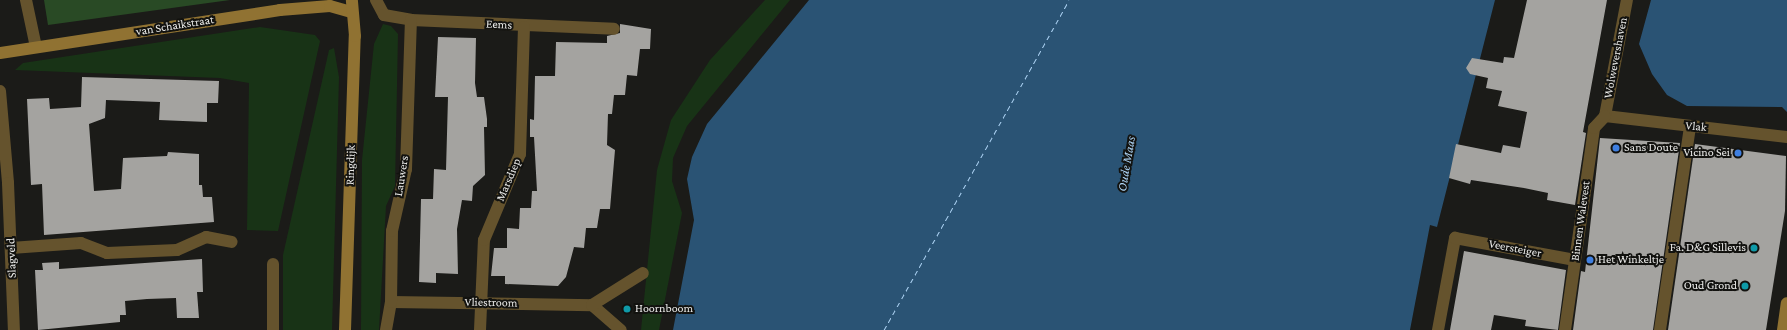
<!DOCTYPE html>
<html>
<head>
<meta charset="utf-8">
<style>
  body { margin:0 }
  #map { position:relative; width:1787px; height:330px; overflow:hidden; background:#1b1b18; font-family:"Crimson Pro",serif }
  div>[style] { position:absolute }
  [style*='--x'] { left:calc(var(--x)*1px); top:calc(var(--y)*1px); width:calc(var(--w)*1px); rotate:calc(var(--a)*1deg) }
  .green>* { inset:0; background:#183316 }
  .forest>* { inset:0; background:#294a25 }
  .water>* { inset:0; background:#2a5374 }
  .ferry>* { height:1px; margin-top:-0.5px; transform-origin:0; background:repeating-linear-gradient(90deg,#acd2f3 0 5px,transparent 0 9px) }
  .building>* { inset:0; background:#a4a3a0 }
  .street>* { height:12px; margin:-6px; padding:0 6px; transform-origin:6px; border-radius:6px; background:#65532d }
  .secondary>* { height:12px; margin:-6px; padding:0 6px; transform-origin:6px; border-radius:6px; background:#907232 }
  .dots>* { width:11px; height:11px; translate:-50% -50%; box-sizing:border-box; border:2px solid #12120f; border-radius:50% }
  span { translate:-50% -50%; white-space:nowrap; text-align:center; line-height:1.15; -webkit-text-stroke:4px #12120f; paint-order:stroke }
  .street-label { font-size:12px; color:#ebebe9 }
  .poi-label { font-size:12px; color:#ebebe9 }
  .left { translate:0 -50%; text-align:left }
  .right { translate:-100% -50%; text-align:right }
  .water-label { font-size:13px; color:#acd2f3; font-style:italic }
</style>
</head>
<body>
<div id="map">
  <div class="green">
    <i style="clip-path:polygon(765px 0,790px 0,687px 126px,673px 158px,672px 181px,682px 213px,659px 330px,641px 330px,657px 170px,671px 120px,710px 60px)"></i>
    <i style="clip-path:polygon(383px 24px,391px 26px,398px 34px,395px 186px,386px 206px,379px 330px,361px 330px,362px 160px,374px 44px)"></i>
    <i style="clip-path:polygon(260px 27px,315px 35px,320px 41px,278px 231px,247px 230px,249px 83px,220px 78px,15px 70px,23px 63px)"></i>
    <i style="clip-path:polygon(334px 48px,339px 77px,332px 330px,283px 330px,283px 255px,329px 50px)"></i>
  </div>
  <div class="forest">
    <i style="clip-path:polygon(44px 0,230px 0,48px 25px)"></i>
  </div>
  <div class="water">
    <i style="clip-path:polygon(809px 0,1495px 0,1437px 227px,1430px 225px,1410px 330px,673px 330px,694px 220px,687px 179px,692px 157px,707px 124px)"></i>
    <i style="clip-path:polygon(1651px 0,1787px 0,1787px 112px,1782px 107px,1687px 106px,1667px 95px,1652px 74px,1639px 44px)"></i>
  </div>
  <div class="ferry">
    <i style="--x:884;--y:330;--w:378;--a:-60.7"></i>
  </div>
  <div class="building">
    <i style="clip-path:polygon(1527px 0,1607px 0,1583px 132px,1586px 133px,1575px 205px,1547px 200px,1548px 193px,1524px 188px,1471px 180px,1470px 184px,1449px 178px,1456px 144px,1501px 153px,1503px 145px,1520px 148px,1527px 112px,1498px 106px,1502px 91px,1486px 88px,1488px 78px,1470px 74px,1466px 68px,1472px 58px,1503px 63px,1504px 57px,1514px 58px)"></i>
    <i style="clip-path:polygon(620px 24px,651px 29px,650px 49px,640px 49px,637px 76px,627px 75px,625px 95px,614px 95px,612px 114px,608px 114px,607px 145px,615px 150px,610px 209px,600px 209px,597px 228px,586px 228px,584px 248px,574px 247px,566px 277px,558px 286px,505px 284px,505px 276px,491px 276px,494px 248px,507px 248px,507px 228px,519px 229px,520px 208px,531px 208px,532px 191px,537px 191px,534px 137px,530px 137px,530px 119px,534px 120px,535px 76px,555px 76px,556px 42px,607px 43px,607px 36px,620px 33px)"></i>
    <i style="clip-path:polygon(438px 37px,476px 38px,475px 83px,477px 97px,484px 97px,487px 119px,487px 127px,484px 127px,485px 175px,473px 186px,472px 201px,462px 200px,457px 229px,458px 274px,436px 273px,436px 283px,419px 282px,421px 199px,433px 199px,434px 169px,446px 170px,448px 97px,435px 97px)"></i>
    <i style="clip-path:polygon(82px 77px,219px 81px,218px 103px,207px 103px,207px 122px,159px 120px,160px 102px,106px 100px,105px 118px,89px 124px,94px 191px,121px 189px,123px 158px,167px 156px,168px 152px,199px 154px,199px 185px,202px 185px,203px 197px,212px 197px,214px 222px,44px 235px,42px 184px,31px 185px,27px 99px,49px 98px,50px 109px,81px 107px)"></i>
    <i style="clip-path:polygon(1600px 138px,1680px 143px,1653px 330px,1573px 330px,1581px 271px,1585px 272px)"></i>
    <i style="clip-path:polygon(1695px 144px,1786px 156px,1785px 211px,1766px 330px,1668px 330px)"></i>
    <i style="clip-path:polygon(1464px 251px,1566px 270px,1558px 330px,1525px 326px,1526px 320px,1494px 315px,1491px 330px,1450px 330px)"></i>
    <i style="clip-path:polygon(202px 259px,203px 292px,197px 292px,199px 318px,177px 318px,176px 298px,147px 299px,125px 301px,126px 315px,120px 315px,120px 322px,38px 330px,35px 270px,43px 270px,42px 263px,59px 262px,59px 269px)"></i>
  </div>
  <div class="street">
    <i style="--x:26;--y:0;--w:48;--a:78"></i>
    <i style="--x:376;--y:0;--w:17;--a:62"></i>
    <i style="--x:384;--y:15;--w:27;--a:10"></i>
    <i style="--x:411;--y:20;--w:203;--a:2.5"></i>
    <i style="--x:0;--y:91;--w:92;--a:85"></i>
    <i style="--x:8;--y:183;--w:147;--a:87.7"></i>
    <i style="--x:1605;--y:116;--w:183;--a:6.6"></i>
    <i style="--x:1605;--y:116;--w:118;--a:-79.3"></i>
    <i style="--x:11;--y:248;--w:70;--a:-4.1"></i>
    <i style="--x:81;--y:243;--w:28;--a:21"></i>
    <i style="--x:107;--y:253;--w:70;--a:-2.5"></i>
    <i style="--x:177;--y:250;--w:32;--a:-24"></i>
    <i style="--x:206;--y:237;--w:26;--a:11"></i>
    <i style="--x:273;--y:264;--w:66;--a:90"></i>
    <i style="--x:391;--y:302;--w:201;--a:0.9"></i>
    <i style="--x:592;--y:305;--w:38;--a:41"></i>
    <i style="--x:592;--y:305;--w:60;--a:-32.1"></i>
    <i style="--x:386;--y:330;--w:28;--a:-80"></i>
    <i style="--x:391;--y:302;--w:71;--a:-89.2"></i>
    <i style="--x:392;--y:231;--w:64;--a:-77.3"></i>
    <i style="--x:406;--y:169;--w:149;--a:-88.1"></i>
    <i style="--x:480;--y:330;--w:90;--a:-87.5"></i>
    <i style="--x:484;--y:240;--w:93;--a:-67.3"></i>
    <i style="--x:520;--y:154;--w:127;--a:-88.2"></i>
    <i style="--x:1438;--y:330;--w:94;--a:-79.5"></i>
    <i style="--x:1455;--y:238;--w:122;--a:10.4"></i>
    <i style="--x:1565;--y:330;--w:204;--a:-81.8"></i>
    <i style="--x:1594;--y:128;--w:16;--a:-47"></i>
    <i style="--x:1660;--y:330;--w:205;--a:-81.6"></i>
  </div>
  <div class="secondary">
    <i style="--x:0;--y:53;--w:283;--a:-8.7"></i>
    <i style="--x:280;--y:10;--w:50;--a:-4.6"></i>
    <i style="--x:330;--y:6;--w:22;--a:16"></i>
    <i style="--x:345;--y:330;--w:294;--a:-88.1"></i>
    <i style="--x:355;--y:36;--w:36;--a:-95"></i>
    <i style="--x:1783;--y:330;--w:27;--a:-82"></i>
  </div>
  <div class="dots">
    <i style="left:1616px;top:148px;background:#3f7fe0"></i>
    <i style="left:1738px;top:153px;background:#3f7fe0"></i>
    <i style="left:1754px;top:248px;background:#0f9aa8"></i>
    <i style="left:1590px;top:260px;background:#3f7fe0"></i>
    <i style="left:1745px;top:286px;background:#0f9aa8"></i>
    <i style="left:627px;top:309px;background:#0f9aa8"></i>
  </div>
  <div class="street-label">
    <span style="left:499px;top:25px;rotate:3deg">Eems</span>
    <span style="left:175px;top:26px;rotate:-9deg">van Schaikstraat</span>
    <span style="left:1616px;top:58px;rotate:-79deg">Wolwevershaven</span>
    <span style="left:1696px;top:127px;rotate:6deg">Vlak</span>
    <span style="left:351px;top:165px;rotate:-88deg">Ringdijk</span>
    <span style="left:402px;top:176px;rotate:-81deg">Lauwers</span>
    <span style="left:509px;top:180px;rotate:-67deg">Marsdiep</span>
    <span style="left:1581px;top:221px;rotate:-82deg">Binnen Walevest</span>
    <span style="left:1515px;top:249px;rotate:11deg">Veersteiger</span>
    <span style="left:12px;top:258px;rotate:-92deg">Slagveld</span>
    <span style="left:491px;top:303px;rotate:1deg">Vliestroom</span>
  </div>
  <div class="poi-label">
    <span class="left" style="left:1624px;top:148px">Sans Doute</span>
    <span class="right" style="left:1730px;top:153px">Vicino Sei</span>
    <span class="right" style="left:1746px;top:248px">Fa. D&amp;G Sillevis</span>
    <span class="left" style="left:1598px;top:260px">Het Winkeltje</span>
    <span class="right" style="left:1737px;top:286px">Oud Grond</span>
    <span class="left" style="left:635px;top:309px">Hoornboom</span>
  </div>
  <div class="water-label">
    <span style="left:1127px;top:164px;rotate:-80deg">Oude Maas</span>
  </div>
</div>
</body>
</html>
